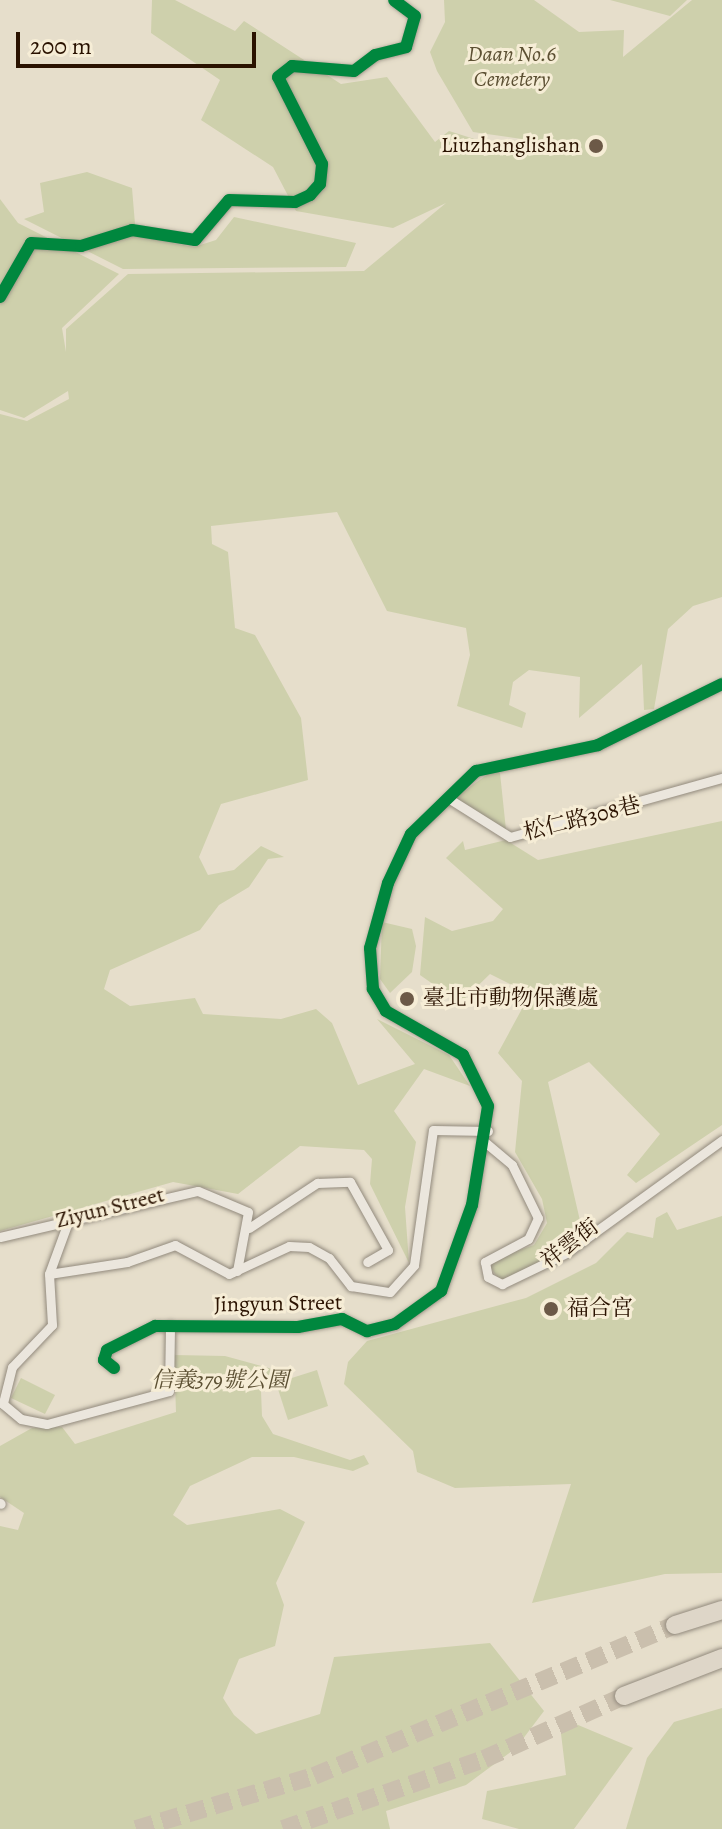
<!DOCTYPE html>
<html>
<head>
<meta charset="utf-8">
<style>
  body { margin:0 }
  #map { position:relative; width:722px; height:1829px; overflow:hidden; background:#e6decb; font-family:Alegreya,"Noto Serif TC",serif }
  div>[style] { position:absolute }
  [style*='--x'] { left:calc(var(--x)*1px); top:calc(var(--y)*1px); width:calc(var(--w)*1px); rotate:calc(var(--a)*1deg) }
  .green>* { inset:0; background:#ced0ac }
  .highway-tunnel>* { height:18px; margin-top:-9px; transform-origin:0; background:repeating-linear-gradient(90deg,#cabfad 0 18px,transparent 0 27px) }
  .roads { filter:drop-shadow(0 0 2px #928a7d) drop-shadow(0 0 2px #928a7d) }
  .street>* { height:9px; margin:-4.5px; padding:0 4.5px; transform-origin:4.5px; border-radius:4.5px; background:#ebe6dd }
  .highway>* { height:18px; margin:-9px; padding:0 9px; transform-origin:9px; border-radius:9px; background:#ded6c8 }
  .cycleway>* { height:12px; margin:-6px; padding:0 6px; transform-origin:6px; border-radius:6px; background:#00873e }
  .dots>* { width:22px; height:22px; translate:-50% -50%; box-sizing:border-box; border:4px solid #f6edd6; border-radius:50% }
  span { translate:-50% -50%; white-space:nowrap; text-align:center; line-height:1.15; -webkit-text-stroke:6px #f6edd6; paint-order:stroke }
  .park-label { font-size:22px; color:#5c5033; font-style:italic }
  .poi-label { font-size:22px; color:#2a1200 }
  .right { translate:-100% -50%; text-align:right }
  .left { translate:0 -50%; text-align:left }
  .street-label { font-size:22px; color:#2a1200 }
  .scale { position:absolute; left:16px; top:32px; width:240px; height:36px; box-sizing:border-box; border:4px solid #2a1200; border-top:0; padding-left:10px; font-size:24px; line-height:28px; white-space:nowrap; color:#2a1200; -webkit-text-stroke:6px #f6edd6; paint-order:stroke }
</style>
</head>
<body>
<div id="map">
  <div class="green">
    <i style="clip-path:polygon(152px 0,175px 0,235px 31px,244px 21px,341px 84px,387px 77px,435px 142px,449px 131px,503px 148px,502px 156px,522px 139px,473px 132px,437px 71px,430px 52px,445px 22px,444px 0,534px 0,579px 32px,624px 30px,623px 57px,692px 0,722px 0,722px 597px,693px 606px,668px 629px,654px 709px,644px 710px,642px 664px,579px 718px,580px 677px,529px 670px,513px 682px,509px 705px,526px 713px,522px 728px,457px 706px,470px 655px,466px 628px,387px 611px,337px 512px,211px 526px,212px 544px,228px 552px,235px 628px,255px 635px,301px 718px,308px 780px,221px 804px,199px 857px,208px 875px,234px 870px,261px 846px,284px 857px,268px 859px,249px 887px,219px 905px,200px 930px,110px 970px,104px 989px,130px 1006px,195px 998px,203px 1014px,281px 1019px,316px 1009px,332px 1023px,358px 1085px,415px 1064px,377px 1019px,449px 1055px,470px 1086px,424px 1069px,394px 1111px,416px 1142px,405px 1207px,409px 1263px,370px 1184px,372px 1159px,364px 1150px,300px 1146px,238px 1194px,173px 1182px,0 1231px,0 414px,27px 421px,69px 399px,68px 391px,24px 418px,0 410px,0 199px,18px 223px,119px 274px,62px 328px,66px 352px,66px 329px,128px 274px,364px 271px,446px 203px,393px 228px,296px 211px,273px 167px,201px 120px,220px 80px,151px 33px)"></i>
    <i style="clip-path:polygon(610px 0,687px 0,670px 16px)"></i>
    <i style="clip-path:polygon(87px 172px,132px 188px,136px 236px,194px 247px,216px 240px,234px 217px,356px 243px,346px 267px,123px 269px,24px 219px,44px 212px,40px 183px)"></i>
    <i style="clip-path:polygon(495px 769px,500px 773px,506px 830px,453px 799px)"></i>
    <i style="clip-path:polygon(722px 821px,722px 1125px,636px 1183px,627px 1175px,660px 1134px,589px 1062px,548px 1082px,581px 1225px,539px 1266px,500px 1281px,490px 1267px,496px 1258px,534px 1245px,547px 1223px,542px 1199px,515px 1152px,522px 1081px,498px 1053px,530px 994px,490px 974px,460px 1003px,420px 975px,425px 917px,452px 931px,493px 921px,503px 909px,446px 858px,463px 841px,465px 850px,506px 840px,538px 860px)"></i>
    <i style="clip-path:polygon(382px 922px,412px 929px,416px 946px,412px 972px,390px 993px,380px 979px)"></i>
    <i style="clip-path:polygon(667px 1212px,677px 1230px,722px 1216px,722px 1573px,665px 1574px,532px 1603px,571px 1484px,455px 1488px,417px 1472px,413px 1451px,344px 1384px,348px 1362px,367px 1341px,526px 1298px,596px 1263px,627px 1232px,653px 1238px,656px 1218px)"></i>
    <i style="clip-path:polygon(174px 1355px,225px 1356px,276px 1370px,261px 1391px,262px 1416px,273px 1434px,350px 1460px,364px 1455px,369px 1464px,353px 1471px,294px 1457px,252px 1457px,190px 1486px,173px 1515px,187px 1525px,280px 1509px,305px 1522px,276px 1583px,284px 1605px,275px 1646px,239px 1659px,223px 1698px,234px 1715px,256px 1734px,320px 1714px,334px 1657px,490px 1643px,544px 1711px,516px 1748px,466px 1785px,386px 1811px,390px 1829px,0 1829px,0 1526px,18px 1530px,24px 1513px,0 1497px,0 1446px,32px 1428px,62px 1427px,75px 1444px,176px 1412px)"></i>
    <i style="clip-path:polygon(317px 1370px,328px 1406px,288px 1420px,276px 1383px)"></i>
    <i style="clip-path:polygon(21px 1378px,55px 1395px,45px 1414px,11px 1398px)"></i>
    <i style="clip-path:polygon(722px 1708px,722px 1829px,626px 1829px,647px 1758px,674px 1722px)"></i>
    <i style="clip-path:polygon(559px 1717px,633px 1748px,574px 1829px,519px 1829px,482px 1819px,487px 1791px,566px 1775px)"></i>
  </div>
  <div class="highway-tunnel">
    <i style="--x:136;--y:1829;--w:186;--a:-16.6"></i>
    <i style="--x:314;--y:1776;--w:391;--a:-22.7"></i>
    <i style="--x:283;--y:1829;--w:213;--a:-19.2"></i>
    <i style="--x:484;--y:1759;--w:154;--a:-24.2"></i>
  </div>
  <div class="roads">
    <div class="street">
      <i style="--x:0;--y:297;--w:62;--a:-60.1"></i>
      <i style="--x:31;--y:243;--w:50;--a:3.4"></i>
      <i style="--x:81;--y:246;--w:53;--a:-17.4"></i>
      <i style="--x:132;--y:230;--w:64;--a:9"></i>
      <i style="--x:195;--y:240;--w:52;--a:-49.6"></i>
      <i style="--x:229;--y:200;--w:66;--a:1.7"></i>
      <i style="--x:295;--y:202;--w:17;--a:-25"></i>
      <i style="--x:310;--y:195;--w:15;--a:-48"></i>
      <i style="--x:320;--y:184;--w:20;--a:-84"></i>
      <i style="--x:322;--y:164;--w:97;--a:-116.8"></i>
      <i style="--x:278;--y:77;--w:18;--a:-38"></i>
      <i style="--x:292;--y:66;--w:62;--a:4.6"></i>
      <i style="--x:354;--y:71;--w:26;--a:-37"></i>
      <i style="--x:375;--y:55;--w:32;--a:-14"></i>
      <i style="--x:406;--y:47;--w:32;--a:-74"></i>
      <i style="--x:415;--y:16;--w:26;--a:-143"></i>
      <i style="--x:448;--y:798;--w:73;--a:32.2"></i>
      <i style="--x:510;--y:837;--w:220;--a:-15.6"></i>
      <i style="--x:486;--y:1143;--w:34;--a:40"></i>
      <i style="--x:512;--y:1165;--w:59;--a:63.9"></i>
      <i style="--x:538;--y:1218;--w:23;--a:115"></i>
      <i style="--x:528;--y:1239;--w:49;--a:151.9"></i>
      <i style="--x:485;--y:1262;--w:15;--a:79"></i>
      <i style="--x:488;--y:1277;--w:16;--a:27"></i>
      <i style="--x:502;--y:1284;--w:71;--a:-25.8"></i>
      <i style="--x:566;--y:1253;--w:193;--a:-35.9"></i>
      <i style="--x:68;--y:1222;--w:55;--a:110.1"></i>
      <i style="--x:49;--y:1274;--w:51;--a:86.6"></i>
      <i style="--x:52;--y:1325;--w:58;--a:133.6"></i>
      <i style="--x:12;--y:1367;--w:38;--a:104"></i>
      <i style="--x:3;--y:1404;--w:23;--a:40"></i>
      <i style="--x:21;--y:1419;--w:26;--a:11"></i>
      <i style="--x:47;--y:1424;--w:126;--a:-15.1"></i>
      <i style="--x:169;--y:1391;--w:66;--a:-89.1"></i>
      <i style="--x:249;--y:1228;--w:82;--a:-33.5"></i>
      <i style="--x:317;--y:1183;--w:33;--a:-2"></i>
      <i style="--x:350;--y:1182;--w:78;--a:60.8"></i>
      <i style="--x:388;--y:1250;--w:24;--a:150"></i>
      <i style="--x:0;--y:1237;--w:203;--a:-13.1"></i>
      <i style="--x:198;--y:1191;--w:54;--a:22.8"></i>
      <i style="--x:248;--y:1212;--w:60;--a:100.6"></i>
      <i style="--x:49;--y:1274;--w:79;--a:-8.7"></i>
      <i style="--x:127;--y:1262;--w:51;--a:-19.5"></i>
      <i style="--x:175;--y:1245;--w:61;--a:28.2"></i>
      <i style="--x:229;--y:1274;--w:66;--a:-25"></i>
      <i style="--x:289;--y:1246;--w:20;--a:3"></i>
      <i style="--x:309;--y:1247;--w:23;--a:29"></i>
      <i style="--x:329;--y:1258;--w:36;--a:52"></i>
      <i style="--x:351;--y:1286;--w:39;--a:9"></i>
      <i style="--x:390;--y:1292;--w:36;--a:-48"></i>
      <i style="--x:414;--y:1265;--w:136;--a:-82"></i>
      <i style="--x:433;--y:1130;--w:55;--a:1"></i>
      <i style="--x:114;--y:1368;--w:13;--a:-141"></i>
      <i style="--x:104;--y:1360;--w:10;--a:-73"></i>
      <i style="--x:107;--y:1350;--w:54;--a:-26.6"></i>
      <i style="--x:155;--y:1326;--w:143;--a:0.4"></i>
      <i style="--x:298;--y:1327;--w:45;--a:-10.3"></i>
      <i style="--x:342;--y:1319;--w:28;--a:26"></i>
      <i style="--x:367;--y:1331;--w:29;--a:-14"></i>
      <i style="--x:395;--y:1324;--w:57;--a:-35.7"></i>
      <i style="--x:441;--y:1291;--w:91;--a:-70.2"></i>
      <i style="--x:472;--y:1205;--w:100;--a:-80.8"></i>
      <i style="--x:488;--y:1106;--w:57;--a:-116.1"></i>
      <i style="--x:463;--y:1055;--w:89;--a:-150.3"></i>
      <i style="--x:386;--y:1011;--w:26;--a:-121"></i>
      <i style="--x:373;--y:989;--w:41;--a:-94.2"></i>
      <i style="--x:370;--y:948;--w:67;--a:-74.5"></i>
      <i style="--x:388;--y:883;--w:54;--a:-64.9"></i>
      <i style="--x:411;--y:834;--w:91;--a:-44.1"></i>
      <i style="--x:476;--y:771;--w:125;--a:-12"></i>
      <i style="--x:598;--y:745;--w:138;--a:-26.2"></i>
      <i style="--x:0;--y:1503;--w:1;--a:45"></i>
    </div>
    <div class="highway">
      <i style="--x:675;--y:1625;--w:49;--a:-17.7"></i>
      <i style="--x:624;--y:1696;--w:105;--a:-21.2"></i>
    </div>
  </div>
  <div class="cycleway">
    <i style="--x:0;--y:297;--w:62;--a:-60.1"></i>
    <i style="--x:31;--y:243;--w:50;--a:3.4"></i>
    <i style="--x:81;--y:246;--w:53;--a:-17.4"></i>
    <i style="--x:132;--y:230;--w:64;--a:9"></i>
    <i style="--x:195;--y:240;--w:52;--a:-49.6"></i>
    <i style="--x:229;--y:200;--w:66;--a:1.7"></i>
    <i style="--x:295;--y:202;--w:17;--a:-25"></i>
    <i style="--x:310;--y:195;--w:15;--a:-48"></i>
    <i style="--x:320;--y:184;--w:20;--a:-84"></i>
    <i style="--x:322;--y:164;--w:97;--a:-116.8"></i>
    <i style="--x:278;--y:77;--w:18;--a:-38"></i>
    <i style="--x:292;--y:66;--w:62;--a:4.6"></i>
    <i style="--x:354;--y:71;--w:26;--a:-37"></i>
    <i style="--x:375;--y:55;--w:32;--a:-14"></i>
    <i style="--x:406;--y:47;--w:32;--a:-74"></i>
    <i style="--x:415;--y:16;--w:26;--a:-143"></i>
    <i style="--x:114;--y:1368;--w:13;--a:-141"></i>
    <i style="--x:104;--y:1360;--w:10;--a:-73"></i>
    <i style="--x:107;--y:1350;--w:54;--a:-26.6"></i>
    <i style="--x:155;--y:1326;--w:143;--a:0.4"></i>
    <i style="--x:298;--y:1327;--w:45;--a:-10.3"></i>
    <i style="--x:342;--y:1319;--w:28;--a:26"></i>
    <i style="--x:367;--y:1331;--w:29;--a:-14"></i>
    <i style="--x:395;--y:1324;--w:57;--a:-35.7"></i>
    <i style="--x:441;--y:1291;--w:91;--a:-70.2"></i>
    <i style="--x:472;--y:1205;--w:100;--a:-80.8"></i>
    <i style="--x:488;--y:1106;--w:57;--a:-116.1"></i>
    <i style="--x:463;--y:1055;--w:89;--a:-150.3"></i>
    <i style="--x:386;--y:1011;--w:26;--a:-121"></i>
    <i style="--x:373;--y:989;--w:41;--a:-94.2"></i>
    <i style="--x:370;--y:948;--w:67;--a:-74.5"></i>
    <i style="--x:388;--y:883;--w:54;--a:-64.9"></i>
    <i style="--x:411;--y:834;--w:91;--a:-44.1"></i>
    <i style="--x:476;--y:771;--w:125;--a:-12"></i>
    <i style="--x:598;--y:745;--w:138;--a:-26.2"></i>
  </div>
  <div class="dots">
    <i style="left:596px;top:146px;background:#6c5947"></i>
    <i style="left:407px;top:999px;background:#6c5947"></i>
    <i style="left:551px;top:1309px;background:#6c5947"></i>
  </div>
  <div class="park-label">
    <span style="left:512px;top:67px">Daan No.6<br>Cemetery</span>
    <span style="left:220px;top:1381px">信義379號公園</span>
  </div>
  <div class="poi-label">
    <span class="right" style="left:580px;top:146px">Liuzhanglishan</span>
    <span class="left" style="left:423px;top:999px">臺北市動物保護處</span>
    <span class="left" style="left:567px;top:1309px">福合宮</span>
  </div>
  <div class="street-label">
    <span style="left:582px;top:819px;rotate:-14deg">松仁路308巷</span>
    <span style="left:110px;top:1208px;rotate:-14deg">Ziyun Street</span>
    <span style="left:570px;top:1244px;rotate:-37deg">祥雲街</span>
    <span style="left:278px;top:1304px;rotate:-1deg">Jingyun Street</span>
  </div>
  <div class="scale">200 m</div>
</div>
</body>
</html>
